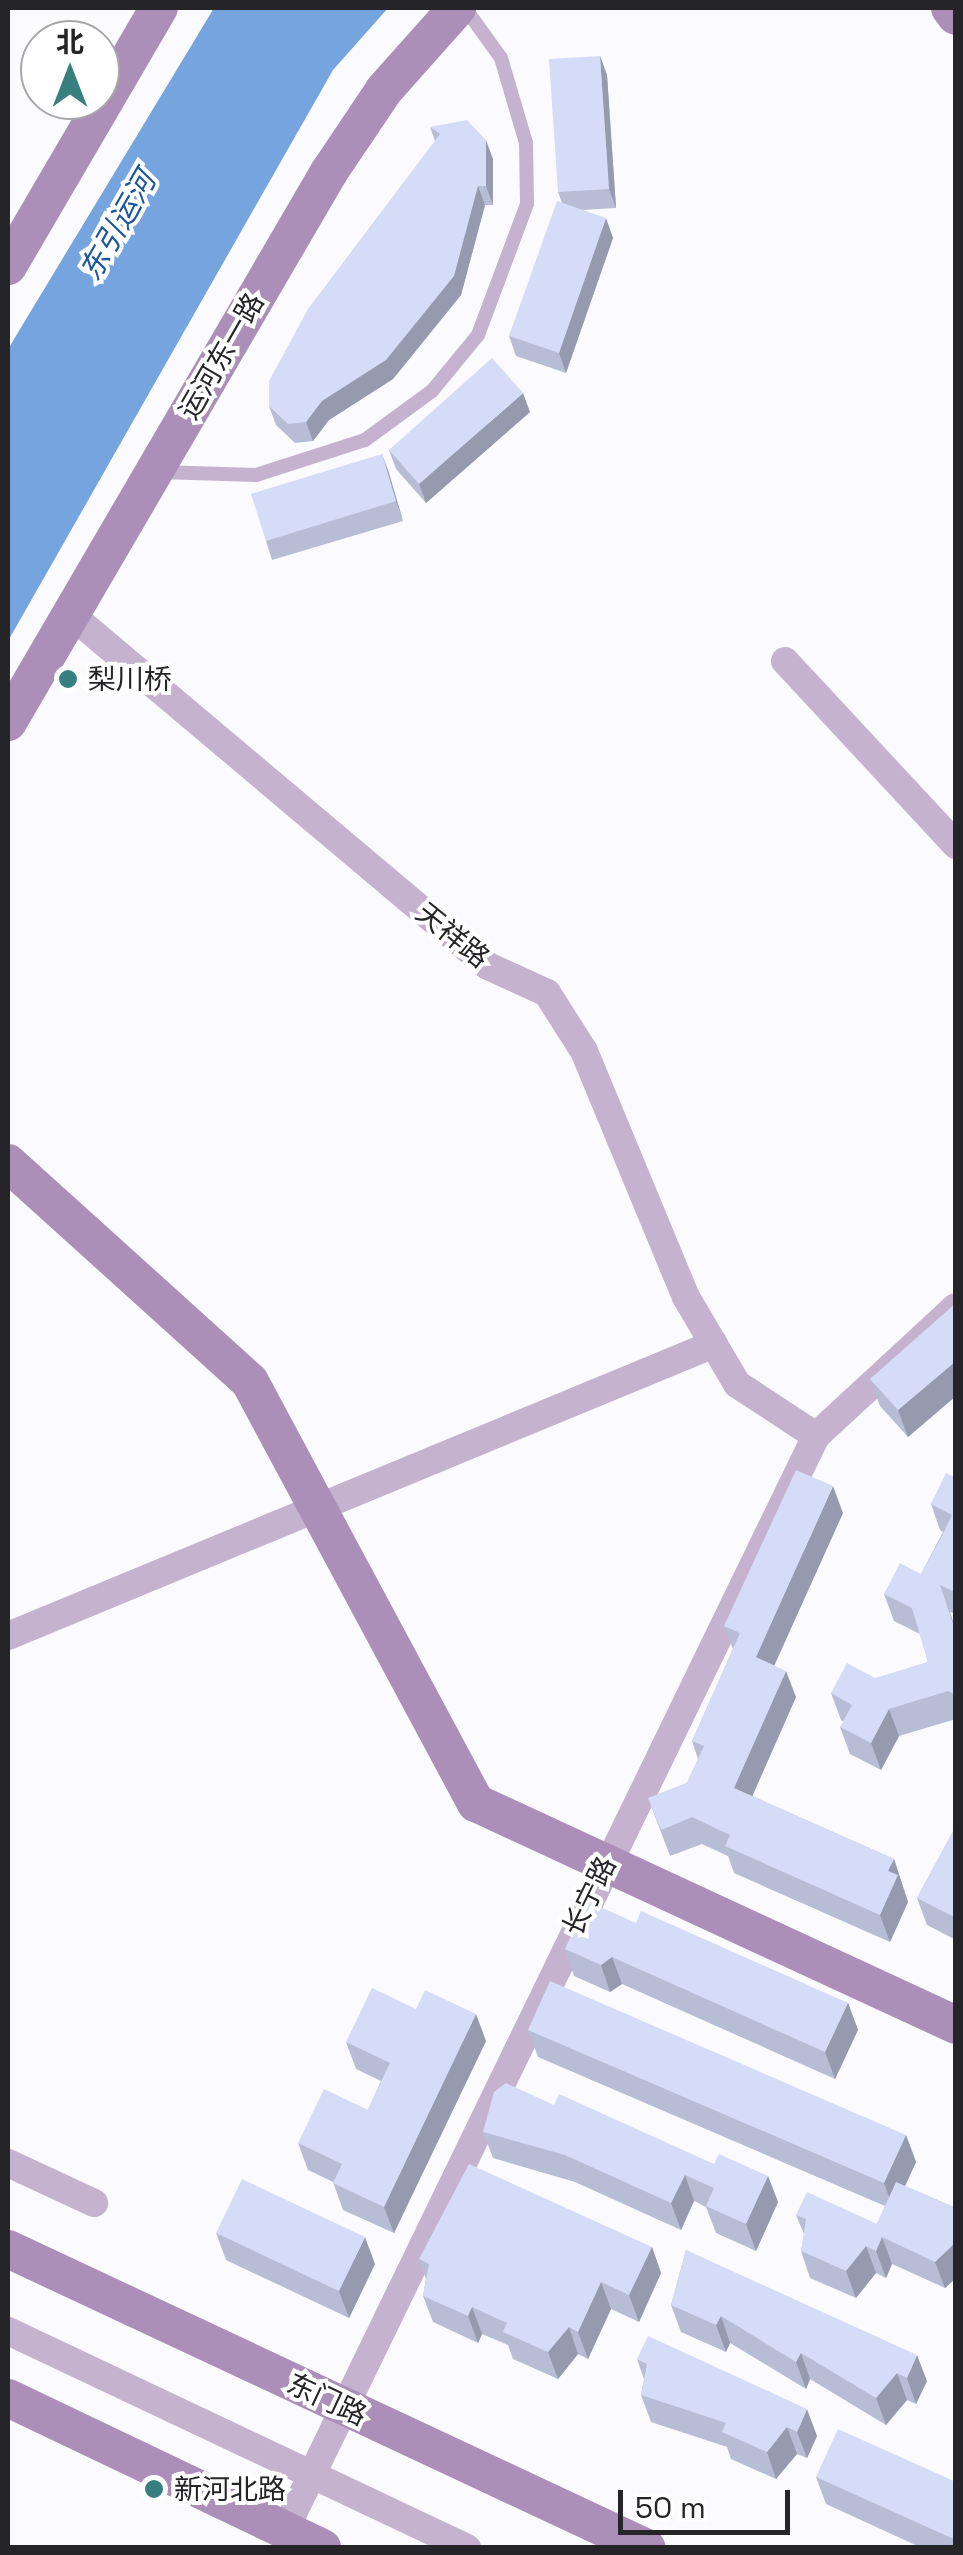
<!DOCTYPE html>
<html>
<head>
<meta charset="utf-8">
<style>
  body { margin:0 }
  #map { position:relative; width:963px; height:2555px; overflow:hidden; background:#fbfaff; font-family:"Space Grotesk","Noto Sans SC",sans-serif }
  div>[style] { position:absolute }
  [style*='--x'] { left:calc(var(--x)*1px); top:calc(var(--y)*1px); width:calc(var(--w)*1px); rotate:calc(var(--a)*1deg) }
  .water>* { inset:0; background:#76a4de }
  .lane>* { height:14px; margin:-7px; padding:0 7px; transform-origin:7px; border-radius:7px; background:#c5b2ce }
  .street>* { height:28px; margin:-14px; padding:0 14px; transform-origin:14px; border-radius:14px; background:#c5b2ce }
  .secondary>* { height:38px; margin:-19px; padding:0 19px; transform-origin:19px; border-radius:19px; background:#ab8fb8 }
  .wall>* { inset:0; background:#b7bdd5 }
  .shaded-wall>* { inset:0; background:#959aae }
  .building>* { inset:0; background:#d5dcf8 }
  .dots>* { width:28px; height:28px; translate:-50% -50%; box-sizing:border-box; border:5px solid #fff; border-radius:50% }
  span { translate:-50% -50%; white-space:nowrap; text-align:center; line-height:1.15; -webkit-text-stroke:8px #fff; paint-order:stroke }
  .street-label { font-size:28px; color:#252529 }
  .poi-label { font-size:28px; color:#252529 }
  .left { translate:0 -50%; text-align:left }
  .water-label { font-size:30px; color:#1a569d; font-style:italic }
  .frame { position:absolute; inset:0; border:10px solid #252529; pointer-events:none }
  .north { position:absolute; left:20px; top:20px; width:100px; height:100px; box-sizing:border-box; background:#fff; border:2px solid #a8a8a9; border-radius:50%; rotate:0deg; font-size:28px; font-weight:700; line-height:40px; text-align:center; color:#252529 }
  .north::after { content:''; display:block; margin:auto; width:35px; height:45px; background:#37807f; clip-path:polygon(50% 0,100% 100%,50% 72%,0 100%) }
  .scale { position:absolute; left:618px; top:2490px; width:172px; height:45px; box-sizing:border-box; border:5px solid #252529; border-top:0; padding-left:12px; font-size:30px; line-height:35px; white-space:nowrap; color:#252529; -webkit-text-stroke:8px #fff; paint-order:stroke }
</style>
</head>
<body>
<div id="map">
  <div class="water">
    <i style="clip-path:polygon(214px 8px,388px 8px,333px 70px,8px 641px,8px 349px)"></i>
  </div>
  <div class="lane">
    <i style="--x:159;--y:472;--w:97;--a:1.8"></i>
    <i style="--x:256;--y:475;--w:114;--a:-17.8"></i>
    <i style="--x:365;--y:440;--w:83;--a:-36.2"></i>
    <i style="--x:432;--y:391;--w:72;--a:-50.6"></i>
    <i style="--x:478;--y:335;--w:140;--a:-69.5"></i>
    <i style="--x:527;--y:204;--w:61;--a:-90.9"></i>
    <i style="--x:526;--y:143;--w:89;--a:-106.4"></i>
    <i style="--x:501;--y:58;--w:62;--a:-125.8"></i>
  </div>
  <div class="street">
    <i style="--x:69;--y:613;--w:548;--a:40.11"></i>
    <i style="--x:488;--y:966;--w:65;--a:24.6"></i>
    <i style="--x:547;--y:993;--w:69;--a:57.5"></i>
    <i style="--x:584;--y:1051;--w:266;--a:67.5"></i>
    <i style="--x:686;--y:1297;--w:101;--a:59.6"></i>
    <i style="--x:737;--y:1384;--w:95;--a:33.4"></i>
    <i style="--x:785;--y:661;--w:251;--a:47.1"></i>
    <i style="--x:8;--y:1636;--w:764;--a:-22.47"></i>
    <i style="--x:8;--y:2163;--w:95;--a:24.9"></i>
    <i style="--x:8;--y:2331;--w:508;--a:25.3"></i>
    <i style="--x:285;--y:2530;--w:1216;--a:-64.11"></i>
    <i style="--x:816;--y:1436;--w:190;--a:-42.7"></i>
  </div>
  <div class="secondary">
    <i style="--x:950;--y:8;--w:10;--a:53"></i>
    <i style="--x:8;--y:266;--w:299;--a:-59.7"></i>
    <i style="--x:8;--y:722;--w:637;--a:-59.73"></i>
    <i style="--x:329;--y:172;--w:99;--a:-56.1"></i>
    <i style="--x:384;--y:90;--w:110;--a:-48.3"></i>
    <i style="--x:8;--y:1163;--w:326;--a:42.1"></i>
    <i style="--x:250;--y:1382;--w:478;--a:61.8"></i>
    <i style="--x:476;--y:1803;--w:529;--a:24.82"></i>
    <i style="--x:8;--y:2249;--w:705;--a:25.08"></i>
    <i style="--x:8;--y:2398;--w:348;--a:25.5"></i>
  </div>
  <div class="wall">
    <i style="clip-path:polygon(600px 56px,607px 75px,616px 208px,582px 210px,613px 238px,566px 373px,516px 356px,509px 336px,562px 203px,558px 192px)"></i>
    <i style="clip-path:polygon(430px 127px,493px 159px,493px 205px,485px 205px,461px 295px,393px 379px,329px 420px,313px 441px,295px 443px,276px 425px,269px 406px,435px 141px)"></i>
    <i style="clip-path:polygon(530px 412px,426px 503px,396px 469px,389px 450px)"></i>
    <i style="clip-path:polygon(382px 454px,403px 521px,272px 560px,266px 541px)"></i>
    <i style="clip-path:polygon(956px 1303px,956px 1396px,908px 1437px,880px 1406px,870px 1379px)"></i>
    <i style="clip-path:polygon(956px 1478px,956px 1614px,950px 1612px,956px 1629px,956px 1719px,899px 1736px,881px 1770px,850px 1754px,840px 1727px,844px 1722px,841px 1720px,831px 1693px,928px 1662px,920px 1634px,894px 1621px,884px 1594px,921px 1574px,943px 1532px,940px 1530px,931px 1504px)"></i>
    <i style="clip-path:polygon(843px 1513px,774px 1665px,796px 1697px,752px 1796px,894px 1859px,908px 1902px,890px 1942px,734px 1873px,728px 1856px,702px 1844px,670px 1856px,648px 1798px,687px 1783px,698px 1759px,692px 1741px,733px 1649px,724px 1626px)"></i>
    <i style="clip-path:polygon(956px 1826px,956px 1940px,927px 1925px,917px 1898px)"></i>
    <i style="clip-path:polygon(636px 1923px,848px 2003px,858px 2030px,835px 2079px,622px 1984px,610px 1992px,574px 1976px,565px 1949px)"></i>
    <i style="clip-path:polygon(528px 2030px,906px 2135px,916px 2162px,905px 2186px,956px 2208px,956px 2278px,945px 2288px,892px 2264px,886px 2278px,876px 2273px,856px 2298px,810px 2278px,801px 2251px,804px 2234px,796px 2215px,877px 2224px,885px 2206px,538px 2057px)"></i>
    <i style="clip-path:polygon(486px 2041px,394px 2233px,343px 2210px,333px 2182px,308px 2170px,298px 2143px,368px 2110px,381px 2081px,356px 2069px,346px 2042px)"></i>
    <i style="clip-path:polygon(554px 2105px,714px 2164px,768px 2176px,778px 2202px,756px 2251px,716px 2233px,706px 2207px,694px 2201px,681px 2230px,575px 2182px,493px 2158px,483px 2132px)"></i>
    <i style="clip-path:polygon(216px 2233px,375px 2264px,349px 2318px,226px 2260px)"></i>
    <i style="clip-path:polygon(652px 2247px,661px 2273px,639px 2322px,611px 2309px,588px 2359px,578px 2354px,558px 2379px,513px 2359px,508px 2345px,482px 2334px,478px 2343px,433px 2322px,423px 2296px,426px 2279px,419px 2259px)"></i>
    <i style="clip-path:polygon(686px 2250px,927px 2381px,916px 2404px,907px 2400px,886px 2425px,810px 2379px,806px 2389px,730px 2343px,726px 2352px,681px 2332px,671px 2305px)"></i>
    <i style="clip-path:polygon(637px 2359px,817px 2436px,807px 2458px,797px 2454px,776px 2479px,731px 2459px,727px 2447px,651px 2422px,641px 2395px,644px 2379px)"></i>
    <i style="clip-path:polygon(816px 2477px,956px 2482px,956px 2548px,922px 2548px,826px 2504px)"></i>
  </div>
  <div class="shaded-wall">
    <i style="clip-path:polygon(600px 56px,607px 75px,616px 208px,609px 189px)"></i>
    <i style="clip-path:polygon(486px 140px,493px 159px,493px 205px,486px 186px)"></i>
    <i style="clip-path:polygon(478px 186px,485px 205px,461px 295px,393px 379px,329px 420px,313px 441px,306px 422px)"></i>
    <i style="clip-path:polygon(606px 218px,613px 238px,566px 373px,559px 353px)"></i>
    <i style="clip-path:polygon(523px 393px,530px 412px,426px 503px,419px 484px)"></i>
    <i style="clip-path:polygon(382px 454px,389px 473px,403px 521px,396px 501px)"></i>
    <i style="clip-path:polygon(956px 1361px,956px 1396px,908px 1437px,898px 1410px)"></i>
    <i style="clip-path:polygon(833px 1486px,843px 1513px,766px 1684px,756px 1657px)"></i>
    <i style="clip-path:polygon(786px 1671px,796px 1697px,744px 1815px,734px 1788px)"></i>
    <i style="clip-path:polygon(889px 1709px,899px 1736px,881px 1770px,871px 1743px)"></i>
    <i style="clip-path:polygon(894px 1859px,908px 1902px,890px 1942px,880px 1915px,888px 1871px)"></i>
    <i style="clip-path:polygon(612px 1957px,622px 1984px,610px 1992px,601px 1965px)"></i>
    <i style="clip-path:polygon(848px 2003px,858px 2030px,835px 2079px,825px 2052px)"></i>
    <i style="clip-path:polygon(476px 2014px,486px 2041px,394px 2233px,384px 2207px)"></i>
    <i style="clip-path:polygon(906px 2135px,916px 2162px,894px 2210px,884px 2183px)"></i>
    <i style="clip-path:polygon(685px 2175px,694px 2201px,681px 2230px,671px 2203px)"></i>
    <i style="clip-path:polygon(768px 2176px,778px 2202px,756px 2251px,746px 2224px)"></i>
    <i style="clip-path:polygon(365px 2237px,375px 2264px,349px 2318px,339px 2291px)"></i>
    <i style="clip-path:polygon(882px 2237px,892px 2264px,886px 2278px,876px 2251px)"></i>
    <i style="clip-path:polygon(956px 2242px,956px 2278px,945px 2288px,935px 2262px)"></i>
    <i style="clip-path:polygon(866px 2246px,876px 2273px,856px 2298px,846px 2271px)"></i>
    <i style="clip-path:polygon(652px 2247px,661px 2273px,639px 2322px,629px 2295px)"></i>
    <i style="clip-path:polygon(601px 2282px,611px 2309px,588px 2359px,578px 2332px)"></i>
    <i style="clip-path:polygon(472px 2307px,482px 2334px,478px 2343px,468px 2316px)"></i>
    <i style="clip-path:polygon(721px 2316px,730px 2343px,726px 2352px,716px 2325px)"></i>
    <i style="clip-path:polygon(569px 2327px,578px 2354px,558px 2379px,548px 2352px)"></i>
    <i style="clip-path:polygon(801px 2353px,810px 2379px,806px 2389px,796px 2362px)"></i>
    <i style="clip-path:polygon(917px 2355px,927px 2381px,916px 2404px,907px 2378px)"></i>
    <i style="clip-path:polygon(897px 2373px,907px 2400px,886px 2425px,876px 2398px)"></i>
    <i style="clip-path:polygon(807px 2409px,817px 2436px,807px 2458px,797px 2432px)"></i>
    <i style="clip-path:polygon(787px 2427px,797px 2454px,776px 2479px,767px 2452px)"></i>
  </div>
  <div class="building">
    <i style="clip-path:polygon(600px 56px,609px 189px,558px 192px,549px 59px)"></i>
    <i style="clip-path:polygon(467px 120px,486px 140px,486px 186px,478px 186px,454px 276px,386px 360px,322px 401px,306px 422px,288px 424px,269px 406px,269px 381px,308px 309px,440px 134px,430px 127px)"></i>
    <i style="clip-path:polygon(557px 201px,606px 218px,559px 353px,509px 336px)"></i>
    <i style="clip-path:polygon(492px 358px,523px 393px,419px 484px,389px 450px)"></i>
    <i style="clip-path:polygon(382px 454px,396px 501px,266px 541px,251px 494px)"></i>
    <i style="clip-path:polygon(956px 1303px,956px 1361px,898px 1410px,870px 1379px)"></i>
    <i style="clip-path:polygon(796px 1470px,833px 1486px,756px 1657px,786px 1671px,734px 1788px,894px 1859px,888px 1871px,898px 1875px,880px 1915px,725px 1846px,730px 1835px,692px 1817px,661px 1830px,648px 1798px,687px 1783px,704px 1746px,692px 1741px,740px 1633px,724px 1626px)"></i>
    <i style="clip-path:polygon(946px 1473px,956px 1478px,956px 1593px,940px 1585px,956px 1633px,956px 1695px,948px 1691px,889px 1709px,871px 1743px,840px 1727px,852px 1705px,831px 1693px,847px 1663px,875px 1678px,928px 1662px,912px 1608px,884px 1594px,900px 1563px,921px 1574px,941px 1538px,952px 1515px,931px 1504px)"></i>
    <i style="clip-path:polygon(956px 1826px,956px 1918px,917px 1898px)"></i>
    <i style="clip-path:polygon(587px 1901px,636px 1923px,641px 1911px,848px 2003px,825px 2052px,612px 1957px,601px 1965px,565px 1949px)"></i>
    <i style="clip-path:polygon(550px 1981px,906px 2135px,884px 2183px,528px 2030px)"></i>
    <i style="clip-path:polygon(372px 1988px,416px 2009px,425px 1990px,476px 2014px,384px 2207px,333px 2183px,342px 2164px,298px 2143px,324px 2089px,368px 2110px,379px 2086px,390px 2063px,346px 2042px)"></i>
    <i style="clip-path:polygon(506px 2083px,554px 2105px,559px 2094px,714px 2164px,719px 2154px,768px 2176px,746px 2224px,706px 2206px,714px 2188px,685px 2175px,671px 2203px,565px 2155px,483px 2132px,494px 2092px)"></i>
    <i style="clip-path:polygon(469px 2164px,652px 2247px,629px 2295px,601px 2282px,578px 2332px,569px 2327px,548px 2352px,503px 2332px,507px 2323px,472px 2307px,468px 2316px,423px 2296px,429px 2264px,419px 2259px)"></i>
    <i style="clip-path:polygon(242px 2179px,365px 2237px,339px 2291px,216px 2233px)"></i>
    <i style="clip-path:polygon(896px 2182px,956px 2208px,956px 2242px,935px 2262px,882px 2237px,876px 2251px,866px 2246px,846px 2271px,801px 2251px,806px 2219px,796px 2215px,807px 2192px,877px 2224px)"></i>
    <i style="clip-path:polygon(686px 2250px,917px 2355px,907px 2378px,897px 2373px,876px 2398px,801px 2353px,796px 2362px,721px 2316px,716px 2325px,671px 2305px)"></i>
    <i style="clip-path:polygon(648px 2336px,807px 2409px,797px 2432px,787px 2427px,767px 2452px,722px 2432px,726px 2423px,641px 2395px,647px 2364px,637px 2359px)"></i>
    <i style="clip-path:polygon(838px 2429px,956px 2482px,956px 2540px,816px 2477px)"></i>
  </div>
  <div class="dots">
    <i style="left:68px;top:679px;background:#37807f"></i>
    <i style="left:154px;top:2489px;background:#37807f"></i>
  </div>
  <div class="street-label">
    <span style="left:221px;top:356px;rotate:-60deg">运河东一路</span>
    <span style="left:453px;top:935px;rotate:39deg">天祥路</span>
    <span style="left:589px;top:1896px;rotate:-64deg">长宁路</span>
    <span style="left:327px;top:2399px;rotate:25deg">东门路</span>
  </div>
  <div class="poi-label">
    <span class="left" style="left:88px;top:679px">梨川桥</span>
    <span class="left" style="left:174px;top:2489px">新河北路</span>
  </div>
  <div class="water-label">
    <span style="left:118px;top:226px;rotate:-60deg">东引运河</span>
  </div>
  <div class="frame"></div>
  <div class="north">北</div>
  <div class="scale">50 m</div>
</div>
</body>
</html>
